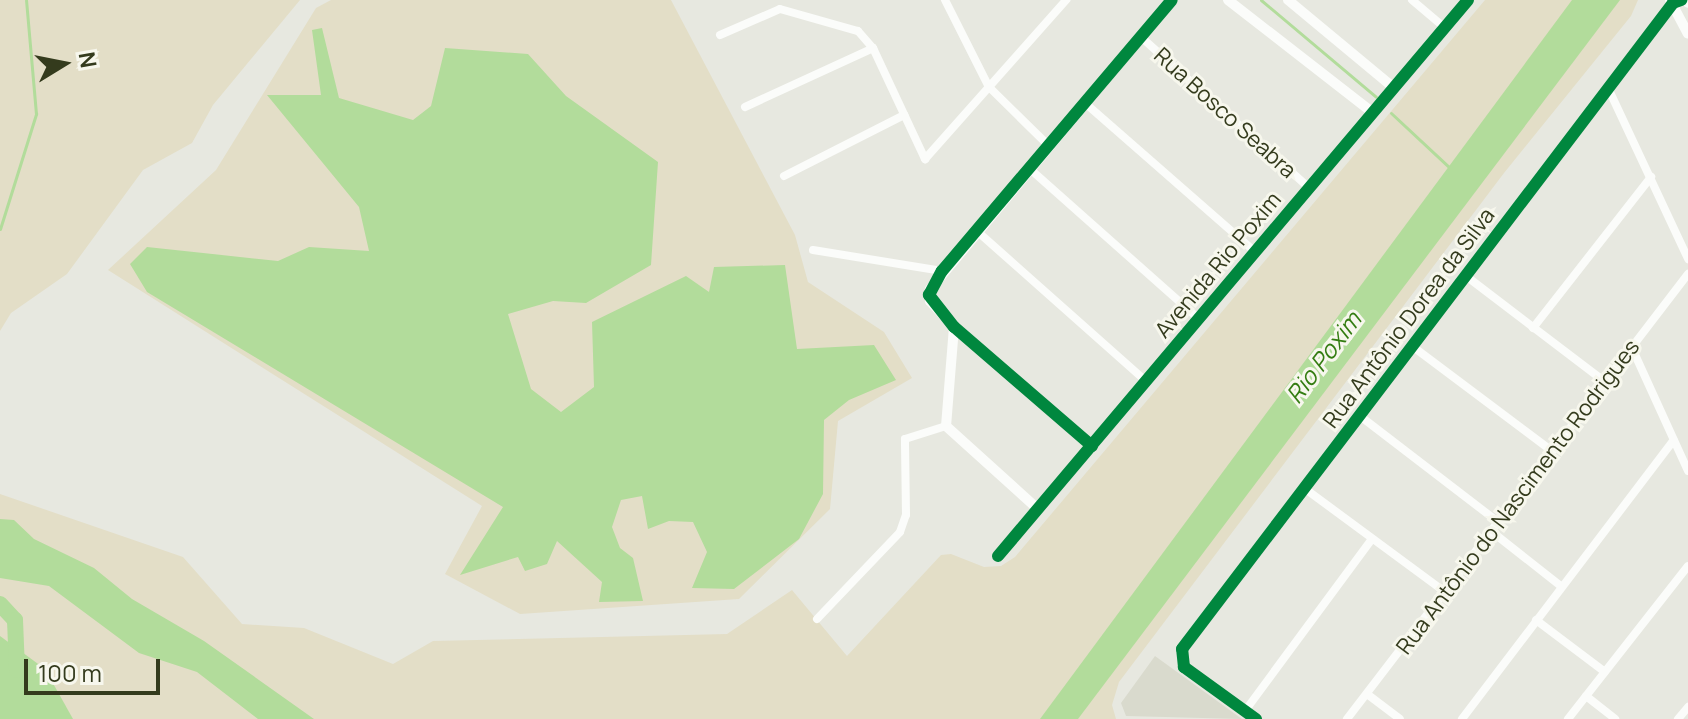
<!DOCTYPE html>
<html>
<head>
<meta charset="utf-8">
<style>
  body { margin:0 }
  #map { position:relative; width:1688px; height:719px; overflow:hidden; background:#e7e8e0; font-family:Manrope,sans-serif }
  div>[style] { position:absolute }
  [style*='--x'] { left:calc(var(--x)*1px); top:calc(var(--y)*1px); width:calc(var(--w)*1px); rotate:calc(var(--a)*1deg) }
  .built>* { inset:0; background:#d9dacd }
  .green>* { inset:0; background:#e3dec7 }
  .water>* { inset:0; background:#b2dc9b }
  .stream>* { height:3px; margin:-1.5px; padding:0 1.5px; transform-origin:1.5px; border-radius:1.5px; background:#b2dc9b }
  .river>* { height:16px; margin:-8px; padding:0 8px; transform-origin:8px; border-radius:8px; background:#b2dc9b }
  .minor>* { height:8px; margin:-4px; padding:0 4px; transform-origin:4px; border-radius:4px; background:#fbfcfa }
  .tertiary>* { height:10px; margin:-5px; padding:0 5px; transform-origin:5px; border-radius:5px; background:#fbfcfa }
  .cycleway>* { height:12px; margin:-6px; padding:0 6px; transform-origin:6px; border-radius:6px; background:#00873e }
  span { translate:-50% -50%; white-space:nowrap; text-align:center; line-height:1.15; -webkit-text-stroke:6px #f7f7ed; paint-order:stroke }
  .street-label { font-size:22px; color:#343b1d }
  .water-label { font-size:24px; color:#347d12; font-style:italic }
  .north { position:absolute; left:24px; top:24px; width:80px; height:80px; -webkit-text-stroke:6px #f7f7ed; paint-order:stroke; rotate:80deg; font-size:22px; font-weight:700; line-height:32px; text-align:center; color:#343b1d }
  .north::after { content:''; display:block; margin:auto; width:28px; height:36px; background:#343b1d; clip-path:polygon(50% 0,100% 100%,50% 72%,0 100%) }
  .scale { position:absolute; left:24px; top:659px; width:136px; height:36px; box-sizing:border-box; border:4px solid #343b1d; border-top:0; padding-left:10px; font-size:24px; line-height:28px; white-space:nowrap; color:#343b1d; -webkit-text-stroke:6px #f7f7ed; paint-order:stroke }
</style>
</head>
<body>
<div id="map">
  <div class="built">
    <i style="clip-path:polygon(1155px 656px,1242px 719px,1126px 716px,1121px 703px)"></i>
  </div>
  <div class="green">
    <i style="clip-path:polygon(0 0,300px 0,213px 105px,192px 143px,143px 170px,67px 274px,11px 313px,0 331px)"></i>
    <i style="clip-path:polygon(331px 0,671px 0,795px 235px,808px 282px,884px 332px,912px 378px,838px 421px,830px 509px,739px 599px,520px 614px,445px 574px,482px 506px,108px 270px,216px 170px,316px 8px)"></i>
    <i style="clip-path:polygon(1485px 0,1638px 0,1631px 16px,1504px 173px,1119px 682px,1112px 705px,1116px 719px,0 719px,0 494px,183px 557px,242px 624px,304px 628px,393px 664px,433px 641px,727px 634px,792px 590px,847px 656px,941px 555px,951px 554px,984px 567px,1001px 566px,1015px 557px)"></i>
  </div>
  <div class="water">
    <i style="clip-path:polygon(1572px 0,1620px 0,1078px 719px,1040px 719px)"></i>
    <i style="clip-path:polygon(322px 28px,339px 98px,413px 120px,431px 106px,445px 48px,528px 54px,566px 96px,658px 162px,651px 265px,586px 303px,553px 301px,508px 314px,531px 389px,561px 412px,594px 387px,592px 322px,686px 276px,709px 292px,714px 267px,785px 265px,797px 349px,874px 345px,896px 380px,849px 400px,824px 420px,823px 494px,799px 539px,734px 589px,692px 588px,707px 552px,693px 522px,669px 521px,648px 529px,642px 496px,621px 500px,612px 527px,620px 548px,633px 558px,643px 601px,599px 602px,602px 582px,557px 541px,547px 564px,525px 571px,518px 557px,460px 575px,503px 507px,147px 292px,130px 264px,147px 247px,278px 261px,309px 247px,369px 251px,359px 207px,267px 95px,321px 95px,312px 30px)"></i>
    <i style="clip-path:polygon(0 519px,14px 520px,34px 539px,94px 568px,132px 599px,204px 641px,314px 719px,258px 719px,197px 672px,139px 653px,49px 586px,0 578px)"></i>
    <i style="clip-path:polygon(0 636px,45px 669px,73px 719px,0 719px)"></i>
  </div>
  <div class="stream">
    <i style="--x:1261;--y:0;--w:150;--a:40.1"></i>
    <i style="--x:1391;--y:113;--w:79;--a:43"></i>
    <i style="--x:0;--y:229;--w:121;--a:-72.6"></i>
    <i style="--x:36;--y:114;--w:114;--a:-95"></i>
  </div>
  <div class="river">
    <i style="--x:0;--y:604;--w:22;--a:47"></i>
    <i style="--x:15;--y:620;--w:50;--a:87.7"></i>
  </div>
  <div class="minor">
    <i style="--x:945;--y:0;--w:97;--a:63.2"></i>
    <i style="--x:989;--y:87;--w:84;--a:44.5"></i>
    <i style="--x:1412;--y:0;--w:43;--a:40.3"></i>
    <i style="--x:720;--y:35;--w:65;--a:-23.4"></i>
    <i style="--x:780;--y:9;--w:81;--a:15.8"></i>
    <i style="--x:858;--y:31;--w:23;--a:49"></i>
    <i style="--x:873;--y:48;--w:123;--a:64.9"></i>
    <i style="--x:925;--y:159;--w:213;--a:-48.4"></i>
    <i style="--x:1141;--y:37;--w:226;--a:41.9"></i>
    <i style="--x:1609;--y:90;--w:187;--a:64.9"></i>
    <i style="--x:1085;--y:103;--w:226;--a:41.2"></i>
    <i style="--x:745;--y:107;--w:141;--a:-24.7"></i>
    <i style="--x:1030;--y:169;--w:226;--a:41.6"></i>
    <i style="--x:784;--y:176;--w:135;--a:-26.9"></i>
    <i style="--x:978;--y:232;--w:225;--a:41.6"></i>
    <i style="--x:813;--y:250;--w:131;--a:9.2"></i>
    <i style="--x:1466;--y:276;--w:175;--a:37.3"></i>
    <i style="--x:954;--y:327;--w:182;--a:40.8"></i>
    <i style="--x:1533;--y:328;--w:192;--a:-52"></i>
    <i style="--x:1412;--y:346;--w:175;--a:36.9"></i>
    <i style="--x:1632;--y:348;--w:135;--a:65.5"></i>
    <i style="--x:1360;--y:416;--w:174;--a:37.5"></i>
    <i style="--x:1304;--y:488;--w:175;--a:36.4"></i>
    <i style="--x:1491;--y:531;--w:89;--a:38.2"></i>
    <i style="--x:998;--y:556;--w:62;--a:-49.6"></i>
    <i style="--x:817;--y:619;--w:120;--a:-46.3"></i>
    <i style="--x:900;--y:532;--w:18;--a:-71"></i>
    <i style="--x:906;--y:515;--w:76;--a:-90.8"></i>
    <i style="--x:905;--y:439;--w:43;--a:-17.6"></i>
    <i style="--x:1536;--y:620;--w:86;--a:37"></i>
    <i style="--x:1367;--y:694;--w:41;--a:37.1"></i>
    <i style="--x:1586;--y:696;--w:37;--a:38"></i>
    <i style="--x:1245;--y:711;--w:214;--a:-53.6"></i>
    <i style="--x:1256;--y:719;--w:89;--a:-144.2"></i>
    <i style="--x:1184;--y:667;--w:18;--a:-96"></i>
    <i style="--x:1182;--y:649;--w:811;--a:-52.76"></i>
    <i style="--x:1673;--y:3;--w:9;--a:-21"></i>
    <i style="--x:1347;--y:719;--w:561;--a:-52.54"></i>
    <i style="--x:1462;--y:719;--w:350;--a:-52.8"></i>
    <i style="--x:1568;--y:719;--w:194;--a:-51.9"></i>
    <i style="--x:1678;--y:719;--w:16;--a:-50"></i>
  </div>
  <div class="tertiary">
    <i style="--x:1172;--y:0;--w:377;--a:129.9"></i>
    <i style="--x:930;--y:289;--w:12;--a:90"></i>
    <i style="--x:930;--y:301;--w:35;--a:47"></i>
    <i style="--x:954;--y:327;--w:99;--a:94.6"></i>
    <i style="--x:946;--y:426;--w:124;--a:42.1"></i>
    <i style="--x:1038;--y:509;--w:666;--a:-49.81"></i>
    <i style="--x:1228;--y:0;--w:184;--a:37.9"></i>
    <i style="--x:1288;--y:0;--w:138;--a:39.7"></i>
    <i style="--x:1670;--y:0;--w:38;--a:62"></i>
    <i style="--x:1685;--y:0;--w:4;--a:45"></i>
  </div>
  <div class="cycleway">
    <i style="--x:1092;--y:446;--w:182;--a:-139.2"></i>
    <i style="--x:954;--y:327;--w:41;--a:-128"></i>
    <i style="--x:929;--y:295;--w:27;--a:-62"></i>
    <i style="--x:942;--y:271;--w:355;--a:-49.7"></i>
    <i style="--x:998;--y:556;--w:728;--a:-49.79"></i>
    <i style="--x:1256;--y:719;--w:89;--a:-144.2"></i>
    <i style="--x:1184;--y:667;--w:18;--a:-96"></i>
    <i style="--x:1182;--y:649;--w:811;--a:-52.76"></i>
    <i style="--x:1673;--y:3;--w:9;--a:-21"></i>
  </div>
  <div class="street-label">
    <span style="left:1225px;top:113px;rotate:42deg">Rua Bosco Seabra</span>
    <span style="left:1218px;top:265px;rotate:-50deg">Avenida Rio Poxim</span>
    <span style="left:1409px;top:318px;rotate:-53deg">Rua Antônio Dorea da Silva</span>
    <span style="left:1518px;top:497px;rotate:-53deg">Rua Antônio do Nascimento Rodrigues</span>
  </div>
  <div class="water-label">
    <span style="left:1323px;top:357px;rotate:-53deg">Rio Poxim</span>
  </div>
  <div class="north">N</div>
  <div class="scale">100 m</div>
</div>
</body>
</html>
